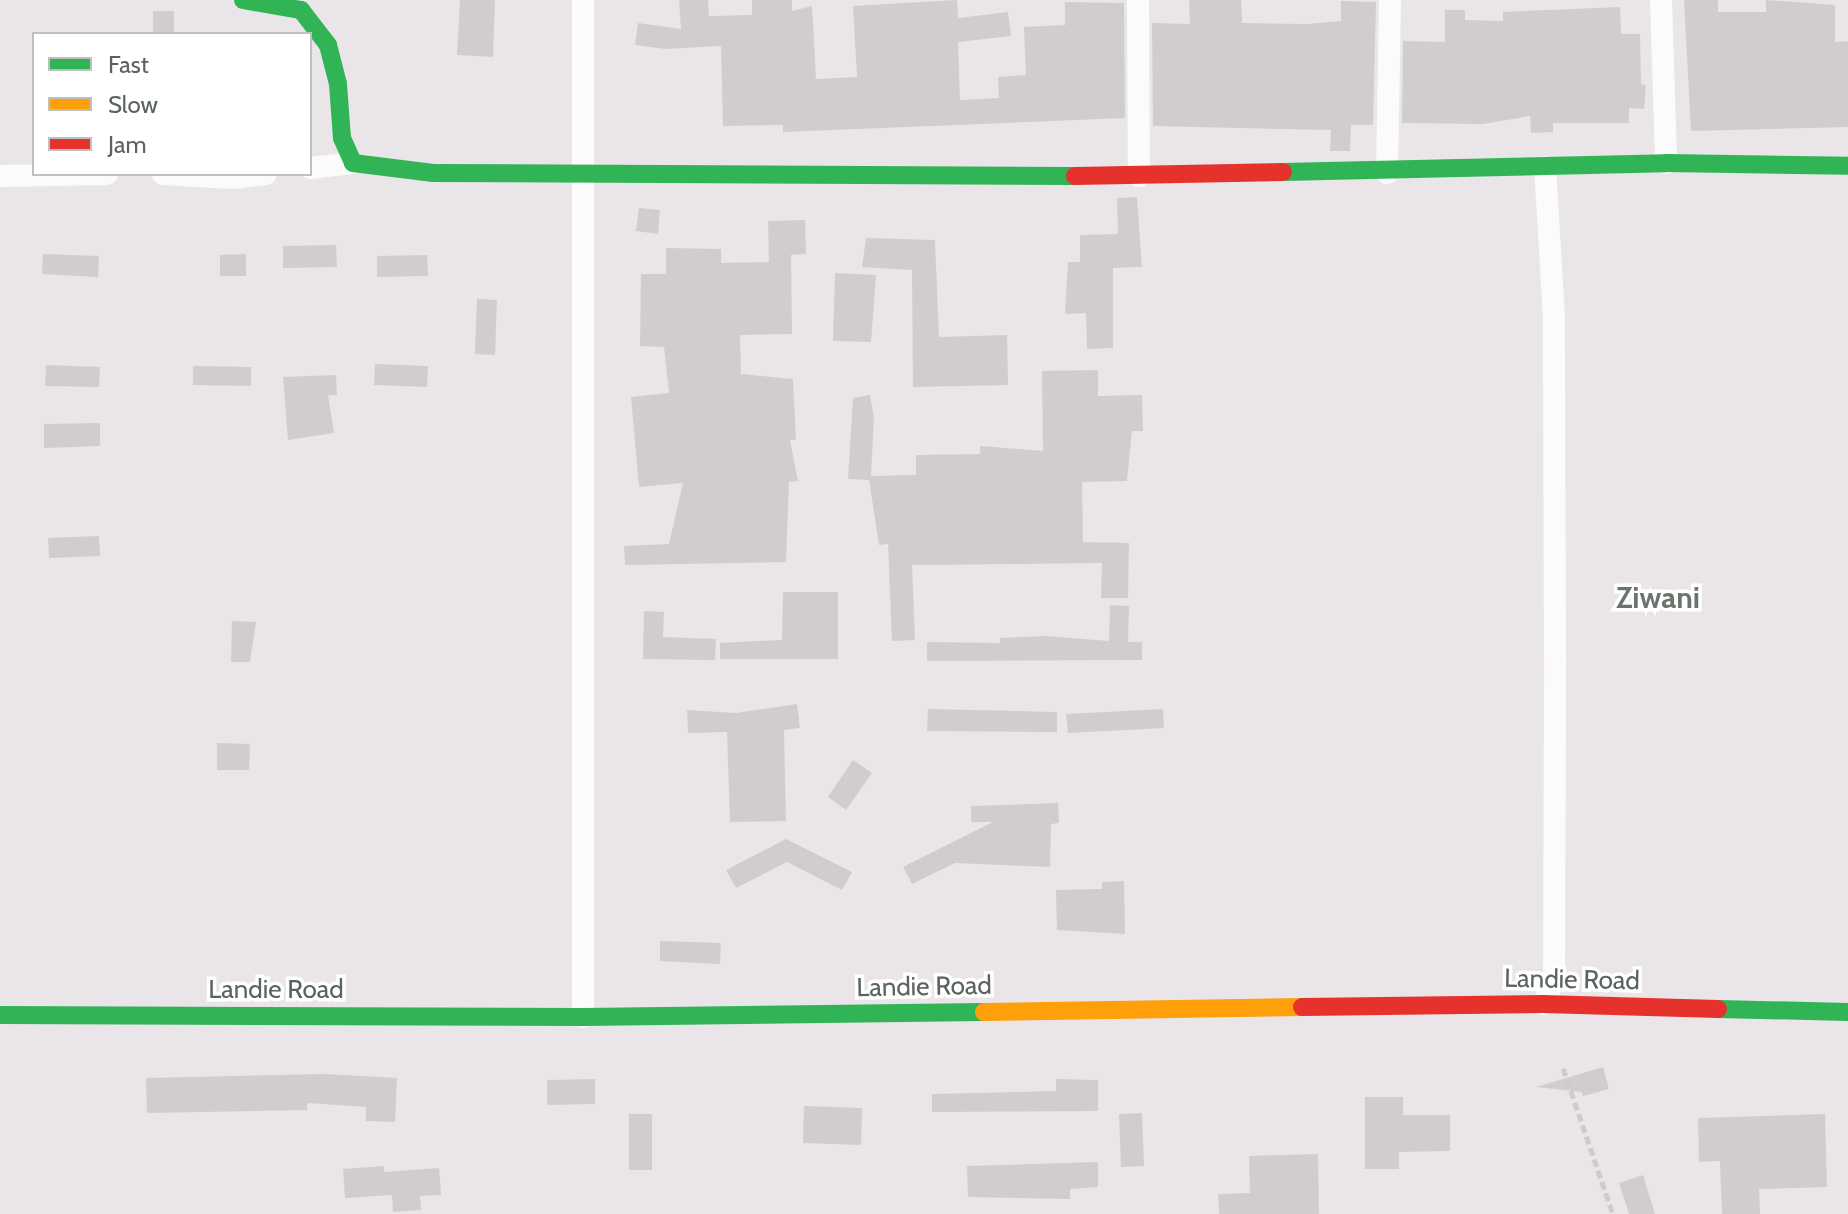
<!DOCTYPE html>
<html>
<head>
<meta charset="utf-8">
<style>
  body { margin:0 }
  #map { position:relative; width:1848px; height:1214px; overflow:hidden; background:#eae5e8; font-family:Cabin,sans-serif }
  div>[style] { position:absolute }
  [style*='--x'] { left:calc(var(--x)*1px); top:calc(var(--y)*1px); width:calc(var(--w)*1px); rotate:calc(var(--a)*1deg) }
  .building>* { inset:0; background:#d1cdcf }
  .path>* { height:5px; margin-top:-2.5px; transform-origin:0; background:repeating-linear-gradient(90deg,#cbcdc6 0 8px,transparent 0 12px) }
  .street>* { height:22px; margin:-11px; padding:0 11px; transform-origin:11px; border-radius:11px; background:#fcfbfc }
  .fast>* { height:18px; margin:-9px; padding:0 9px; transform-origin:9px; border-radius:9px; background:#30b455 }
  .slow>* { height:18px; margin:-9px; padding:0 9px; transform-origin:9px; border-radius:9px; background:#ff9f0a }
  .jam>* { height:18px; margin:-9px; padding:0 9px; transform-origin:9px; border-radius:9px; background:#e5322d }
  span { translate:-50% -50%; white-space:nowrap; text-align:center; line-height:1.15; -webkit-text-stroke:7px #fff; paint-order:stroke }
  .street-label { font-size:26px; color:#5a635c }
  .quarter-label { font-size:30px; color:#6b756d; font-weight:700 }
  .legend { position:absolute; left:32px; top:32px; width:280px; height:144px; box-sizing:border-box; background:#fff; border:2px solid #bdc1be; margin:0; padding:10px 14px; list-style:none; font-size:24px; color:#5a635c }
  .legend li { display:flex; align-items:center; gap:16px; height:40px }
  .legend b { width:40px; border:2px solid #bdc1be }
</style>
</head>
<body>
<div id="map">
  <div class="building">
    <i style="clip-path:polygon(460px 0,495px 0,493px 57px,457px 55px)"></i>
    <i style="clip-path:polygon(679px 0,708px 0,709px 16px,752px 15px,752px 0,792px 0,792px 11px,812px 6px,816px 79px,857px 77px,853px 6px,957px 0,958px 18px,1008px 12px,1011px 36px,958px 42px,960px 100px,999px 98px,998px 77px,1026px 75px,1024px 27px,1065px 25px,1065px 2px,1124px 3px,1125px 118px,783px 132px,783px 125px,723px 126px,721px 46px,665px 49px,635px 45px,638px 23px,681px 29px)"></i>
    <i style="clip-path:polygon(1189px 0,1241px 0,1242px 23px,1308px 24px,1341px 21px,1341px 1px,1376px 2px,1373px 125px,1351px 125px,1350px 151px,1330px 151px,1331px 130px,1153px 126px,1152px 23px,1190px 24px)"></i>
    <i style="clip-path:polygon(1684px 0,1718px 0,1718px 12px,1766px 12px,1766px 0,1835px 5px,1835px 42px,1848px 41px,1848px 127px,1691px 131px)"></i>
    <i style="clip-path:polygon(1620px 7px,1621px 34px,1640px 34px,1641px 84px,1646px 85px,1644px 109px,1629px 108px,1629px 123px,1553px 123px,1553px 132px,1531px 133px,1530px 116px,1483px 124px,1402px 123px,1403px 41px,1445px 42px,1445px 10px,1465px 10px,1465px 20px,1503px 21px,1503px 12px)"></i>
    <i style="clip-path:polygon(153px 11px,174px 11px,174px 34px,153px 34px)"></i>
    <i style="clip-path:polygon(1137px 197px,1142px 267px,1113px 268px,1113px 348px,1087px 349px,1086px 313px,1065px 314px,1068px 262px,1080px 262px,1080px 235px,1118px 234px,1117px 198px)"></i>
    <i style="clip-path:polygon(639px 208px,660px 210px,658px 234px,636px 231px)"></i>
    <i style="clip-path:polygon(805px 220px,806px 254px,791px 255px,792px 334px,740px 335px,741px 374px,793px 379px,796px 440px,790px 440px,798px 481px,789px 482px,786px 562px,625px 565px,624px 546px,669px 544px,683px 483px,639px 487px,631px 397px,669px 393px,664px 347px,640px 346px,641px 274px,666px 274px,666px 248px,721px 249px,721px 263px,769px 262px,768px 221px)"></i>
    <i style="clip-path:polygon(866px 238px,935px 240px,939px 337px,1007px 335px,1008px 385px,913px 387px,912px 270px,862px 267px)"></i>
    <i style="clip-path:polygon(336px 245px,337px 267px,283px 268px,283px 246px)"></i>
    <i style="clip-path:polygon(43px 254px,99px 256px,98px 277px,42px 274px)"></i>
    <i style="clip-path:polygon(246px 254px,246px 276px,220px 276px,220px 255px)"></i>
    <i style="clip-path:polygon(427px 255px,428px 276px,377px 277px,377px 256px)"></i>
    <i style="clip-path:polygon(835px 273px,876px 275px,871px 342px,833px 341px)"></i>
    <i style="clip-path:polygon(477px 299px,497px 300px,495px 355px,475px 354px)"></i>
    <i style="clip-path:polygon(375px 364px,428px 366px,427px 387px,374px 385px)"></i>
    <i style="clip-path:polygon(46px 365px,100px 367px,99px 387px,45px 386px)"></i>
    <i style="clip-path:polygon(193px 366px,251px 367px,251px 386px,193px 385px)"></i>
    <i style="clip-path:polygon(1098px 370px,1098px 396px,1142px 395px,1143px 431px,1132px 431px,1127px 481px,1082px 482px,1083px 542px,1129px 543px,1128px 598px,1101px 598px,1102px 563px,912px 565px,915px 640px,892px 641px,888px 544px,879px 545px,869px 480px,848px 479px,853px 398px,870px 395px,874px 418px,871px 476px,916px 475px,916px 455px,980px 454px,980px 446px,1043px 451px,1042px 371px)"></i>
    <i style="clip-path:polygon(336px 375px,337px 395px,328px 395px,334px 433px,288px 440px,283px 377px)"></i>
    <i style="clip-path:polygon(100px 423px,100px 446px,44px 448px,44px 424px)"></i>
    <i style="clip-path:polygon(99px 536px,100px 556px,49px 558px,48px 538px)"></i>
    <i style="clip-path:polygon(783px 592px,838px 592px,838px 659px,720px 659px,720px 643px,782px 640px)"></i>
    <i style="clip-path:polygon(1110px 605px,1129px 606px,1128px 642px,1142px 642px,1142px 660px,927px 661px,927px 642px,1000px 643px,1000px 638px,1045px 636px,1109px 641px)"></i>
    <i style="clip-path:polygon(644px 611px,664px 612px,663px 637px,716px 639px,715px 660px,643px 659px)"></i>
    <i style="clip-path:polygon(232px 621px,256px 622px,250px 662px,231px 662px)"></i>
    <i style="clip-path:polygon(797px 704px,800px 728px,784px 730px,786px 821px,730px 822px,727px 732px,688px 733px,687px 710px,736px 713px)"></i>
    <i style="clip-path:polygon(928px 709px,1057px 712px,1057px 732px,927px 731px)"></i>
    <i style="clip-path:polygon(1163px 709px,1164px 728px,1068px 733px,1066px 714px)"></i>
    <i style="clip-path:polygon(217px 743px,250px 744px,249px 770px,217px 770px)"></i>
    <i style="clip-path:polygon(853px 760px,872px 773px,846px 810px,828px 797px)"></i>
    <i style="clip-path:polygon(1058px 803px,1059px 823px,1051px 824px,1050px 867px,955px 863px,912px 884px,903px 867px,993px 822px,971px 822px,971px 806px)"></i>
    <i style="clip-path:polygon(786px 839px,852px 872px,842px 890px,787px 862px,736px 888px,726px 870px)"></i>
    <i style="clip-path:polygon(1124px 881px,1125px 934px,1057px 930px,1056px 890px,1102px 889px,1102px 882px)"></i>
    <i style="clip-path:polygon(660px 941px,721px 943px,720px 964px,660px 961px)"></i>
    <i style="clip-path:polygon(1603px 1067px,1609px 1089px,1583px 1096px,1582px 1092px,1536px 1087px)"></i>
    <i style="clip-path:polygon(324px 1074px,397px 1078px,395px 1122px,366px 1121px,366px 1107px,307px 1103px,307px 1110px,147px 1113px,146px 1078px)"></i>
    <i style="clip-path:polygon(595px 1079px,595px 1104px,547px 1105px,547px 1080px)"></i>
    <i style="clip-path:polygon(1056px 1079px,1098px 1080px,1098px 1111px,932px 1112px,932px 1094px,1056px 1091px)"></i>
    <i style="clip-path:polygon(1365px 1097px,1403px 1097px,1403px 1115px,1450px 1115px,1450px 1151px,1399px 1152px,1399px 1169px,1365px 1169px)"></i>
    <i style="clip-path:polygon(804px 1106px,862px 1108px,861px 1145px,803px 1143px)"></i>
    <i style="clip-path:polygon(1142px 1113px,1144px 1166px,1121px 1167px,1119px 1114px)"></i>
    <i style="clip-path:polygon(629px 1114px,652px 1114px,652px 1170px,629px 1170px)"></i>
    <i style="clip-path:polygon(1825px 1114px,1827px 1187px,1759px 1189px,1760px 1214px,1722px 1214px,1720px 1161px,1699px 1162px,1698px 1118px)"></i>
    <i style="clip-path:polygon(1318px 1154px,1319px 1214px,1219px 1214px,1218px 1194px,1250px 1193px,1249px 1156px)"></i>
    <i style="clip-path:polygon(1098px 1162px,1098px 1187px,1070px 1189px,1070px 1199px,968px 1197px,967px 1166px)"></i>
    <i style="clip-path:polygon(384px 1166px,384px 1172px,439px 1168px,441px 1195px,420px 1196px,421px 1210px,393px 1212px,392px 1195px,345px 1198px,343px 1169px)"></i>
    <i style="clip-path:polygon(1643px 1175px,1655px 1214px,1629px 1214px,1619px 1183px)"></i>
  </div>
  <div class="path">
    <i style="--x:1563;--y:1068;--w:154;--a:71.1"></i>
  </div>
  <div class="street">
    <i style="--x:583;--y:0;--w:1017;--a:90"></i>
    <i style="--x:1138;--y:0;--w:176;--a:89.7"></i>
    <i style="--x:1661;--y:0;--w:163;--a:88.2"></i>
    <i style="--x:310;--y:168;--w:43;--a:-6.6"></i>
    <i style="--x:1387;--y:173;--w:173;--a:-89"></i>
    <i style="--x:163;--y:174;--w:70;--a:3.3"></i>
    <i style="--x:233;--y:178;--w:33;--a:-7"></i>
    <i style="--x:0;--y:176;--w:107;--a:-1.1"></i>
    <i style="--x:1543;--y:1004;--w:26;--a:-65"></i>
    <i style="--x:1554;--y:980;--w:324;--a:-89.8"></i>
    <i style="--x:1555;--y:656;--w:338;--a:-90.2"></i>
    <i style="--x:1554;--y:318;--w:151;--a:-93.4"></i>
  </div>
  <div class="fast">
    <i style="--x:243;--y:0;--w:59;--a:9.8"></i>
    <i style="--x:301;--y:10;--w:44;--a:52.4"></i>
    <i style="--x:328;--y:45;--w:40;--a:75.6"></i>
    <i style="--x:338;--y:84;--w:54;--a:85.8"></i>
    <i style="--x:342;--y:138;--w:27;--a:66"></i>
    <i style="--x:353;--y:163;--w:81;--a:7.1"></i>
    <i style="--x:433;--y:173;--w:642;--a:0.27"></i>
    <i style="--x:1283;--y:172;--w:383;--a:-1.3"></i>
    <i style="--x:1666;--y:163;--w:182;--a:0.9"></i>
    <i style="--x:1718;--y:1009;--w:130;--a:1.3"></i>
    <i style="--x:0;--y:1015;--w:583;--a:0.2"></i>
    <i style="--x:583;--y:1017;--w:401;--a:-0.7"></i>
  </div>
  <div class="slow">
    <i style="--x:984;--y:1012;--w:318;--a:-0.9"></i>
  </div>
  <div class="jam">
    <i style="--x:1075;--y:176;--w:208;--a:-1.1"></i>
    <i style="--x:1302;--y:1007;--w:241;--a:-0.7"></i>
    <i style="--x:1543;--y:1004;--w:175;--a:1.6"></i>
  </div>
  <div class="street-label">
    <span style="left:1572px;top:980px;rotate:1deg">Landie Road</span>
    <span style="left:924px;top:987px;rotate:-1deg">Landie Road</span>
    <span style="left:276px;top:990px">Landie Road</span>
  </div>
  <div class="quarter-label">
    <span style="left:1658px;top:598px">Ziwani</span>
  </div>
  <ul class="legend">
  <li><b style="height:10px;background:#30b455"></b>Fast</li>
  <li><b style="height:10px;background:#ff9f0a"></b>Slow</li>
  <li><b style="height:10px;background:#e5322d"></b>Jam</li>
  </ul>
</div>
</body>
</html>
